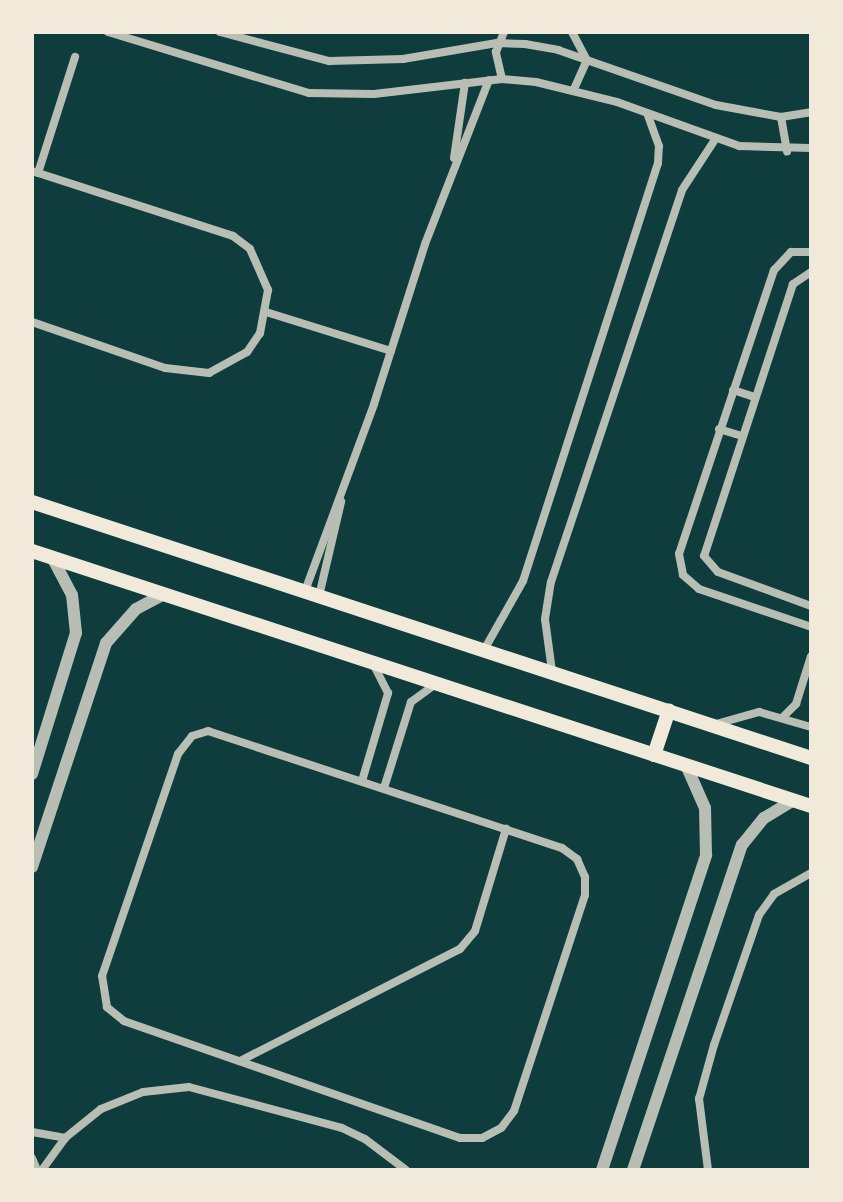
<!DOCTYPE html>
<html>
<head>
<meta charset="utf-8">
<style>
  body { margin:0 }
  #map { position:relative; width:843px; height:1202px; overflow:hidden; background:#0f3d3e; font-family:Quicksand,sans-serif }
  div>[style] { position:absolute }
  [style*='--x'] { left:calc(var(--x)*1px); top:calc(var(--y)*1px); width:calc(var(--w)*1px); rotate:calc(var(--a)*1deg) }
  .minor>* { height:8px; margin:-4px; padding:0 4px; transform-origin:4px; border-radius:4px; background:#b8beb3 }
  .tertiary>* { height:12px; margin:-6px; padding:0 6px; transform-origin:6px; border-radius:6px; background:#b8beb3 }
  .secondary>* { height:14px; margin:-7px; padding:0 7px; transform-origin:7px; border-radius:7px; background:#f1e9da }
  span { translate:-50% -50%; white-space:nowrap; text-align:center; line-height:1.15; -webkit-text-stroke:8px #f1e9da; paint-order:stroke }
  .frame { position:absolute; inset:0; border:34px solid #f1e9da; pointer-events:none }
</style>
</head>
<body>
<div id="map">
  <div class="minor">
    <i style="--x:108;--y:32;--w:210;--a:16.9"></i>
    <i style="--x:309;--y:93;--w:65;--a:0.9"></i>
    <i style="--x:374;--y:94;--w:129;--a:-6.7"></i>
    <i style="--x:502;--y:79;--w:34;--a:5"></i>
    <i style="--x:536;--y:82;--w:83;--a:13.9"></i>
    <i style="--x:617;--y:102;--w:130;--a:19.8"></i>
    <i style="--x:739;--y:146;--w:72;--a:1.6"></i>
    <i style="--x:220;--y:32;--w:113;--a:14.9"></i>
    <i style="--x:329;--y:61;--w:74;--a:-1.5"></i>
    <i style="--x:403;--y:59;--w:95;--a:-9.7"></i>
    <i style="--x:497;--y:43;--w:28;--a:2"></i>
    <i style="--x:525;--y:44;--w:34;--a:10"></i>
    <i style="--x:558;--y:50;--w:167;--a:19.2"></i>
    <i style="--x:716;--y:105;--w:66;--a:10.5"></i>
    <i style="--x:781;--y:117;--w:30;--a:-9"></i>
    <i style="--x:572;--y:32;--w:32;--a:62"></i>
    <i style="--x:587;--y:60;--w:32;--a:114"></i>
    <i style="--x:502;--y:79;--w:28;--a:-103"></i>
    <i style="--x:496;--y:52;--w:22;--a:-68"></i>
    <i style="--x:781;--y:117;--w:35;--a:80"></i>
    <i style="--x:454;--y:158;--w:76;--a:-81.7"></i>
    <i style="--x:32;--y:171;--w:211;--a:17.9"></i>
    <i style="--x:233;--y:236;--w:21;--a:37"></i>
    <i style="--x:250;--y:249;--w:45;--a:66.3"></i>
    <i style="--x:268;--y:290;--w:44;--a:100.5"></i>
    <i style="--x:260;--y:333;--w:23;--a:124"></i>
    <i style="--x:247;--y:352;--w:43;--a:151.1"></i>
    <i style="--x:209;--y:373;--w:44;--a:-173.5"></i>
    <i style="--x:165;--y:368;--w:141;--a:-160.9"></i>
    <i style="--x:38;--y:173;--w:122;--a:-72.3"></i>
    <i style="--x:811;--y:252;--w:20;--a:180"></i>
    <i style="--x:791;--y:252;--w:25;--a:133"></i>
    <i style="--x:774;--y:270;--w:299;--a:108.5"></i>
    <i style="--x:679;--y:554;--w:21;--a:79"></i>
    <i style="--x:683;--y:575;--w:21;--a:41"></i>
    <i style="--x:699;--y:589;--w:118;--a:18.7"></i>
    <i style="--x:811;--y:272;--w:22;--a:146"></i>
    <i style="--x:793;--y:284;--w:286;--a:108.1"></i>
    <i style="--x:704;--y:556;--w:21;--a:49"></i>
    <i style="--x:718;--y:572;--w:99;--a:20.1"></i>
    <i style="--x:266;--y:312;--w:131;--a:17.3"></i>
    <i style="--x:733;--y:390;--w:23;--a:18"></i>
    <i style="--x:719;--y:429;--w:24;--a:17"></i>
    <i style="--x:305;--y:591;--w:199;--a:-69.7"></i>
    <i style="--x:374;--y:404;--w:168;--a:-72.3"></i>
    <i style="--x:425;--y:244;--w:176;--a:-68.7"></i>
    <i style="--x:319;--y:596;--w:97;--a:-76.8"></i>
    <i style="--x:484;--y:650;--w:79;--a:-60.5"></i>
    <i style="--x:523;--y:581;--w:439;--a:-72.1"></i>
    <i style="--x:658;--y:163;--w:17;--a:-87"></i>
    <i style="--x:659;--y:146;--w:33;--a:-110"></i>
    <i style="--x:552;--y:671;--w:52;--a:-97.7"></i>
    <i style="--x:545;--y:619;--w:37;--a:-81"></i>
    <i style="--x:551;--y:582;--w:413;--a:-71.5"></i>
    <i style="--x:682;--y:190;--w:62;--a:-56.8"></i>
    <i style="--x:782;--y:718;--w:20;--a:-45"></i>
    <i style="--x:796;--y:704;--w:50;--a:-72.6"></i>
    <i style="--x:716;--y:724;--w:45;--a:-15.6"></i>
    <i style="--x:759;--y:712;--w:54;--a:16.1"></i>
    <i style="--x:208;--y:731;--w:373;--a:18.3"></i>
    <i style="--x:562;--y:848;--w:19;--a:36"></i>
    <i style="--x:577;--y:859;--w:20;--a:66"></i>
    <i style="--x:585;--y:877;--w:18;--a:90"></i>
    <i style="--x:585;--y:895;--w:227;--a:108.2"></i>
    <i style="--x:514;--y:1111;--w:21;--a:127"></i>
    <i style="--x:501;--y:1128;--w:21;--a:152"></i>
    <i style="--x:482;--y:1138;--w:22;--a:180"></i>
    <i style="--x:460;--y:1138;--w:356;--a:-160.8"></i>
    <i style="--x:124;--y:1021;--w:22;--a:-141"></i>
    <i style="--x:107;--y:1007;--w:31;--a:-99"></i>
    <i style="--x:102;--y:976;--w:235;--a:-71.1"></i>
    <i style="--x:178;--y:754;--w:23;--a:-52"></i>
    <i style="--x:192;--y:736;--w:17;--a:-17"></i>
    <i style="--x:362;--y:781;--w:92;--a:-73.5"></i>
    <i style="--x:388;--y:693;--w:30;--a:-117"></i>
    <i style="--x:384;--y:788;--w:90;--a:-72.6"></i>
    <i style="--x:411;--y:702;--w:31;--a:-36"></i>
    <i style="--x:240;--y:1061;--w:247;--a:-27"></i>
    <i style="--x:460;--y:949;--w:23;--a:-50"></i>
    <i style="--x:475;--y:931;--w:107;--a:-73.1"></i>
    <i style="--x:32;--y:1132;--w:34;--a:10"></i>
    <i style="--x:32;--y:1158;--w:13;--a:67"></i>
    <i style="--x:42;--y:1170;--w:39;--a:-54"></i>
    <i style="--x:65;--y:1138;--w:46;--a:-38.9"></i>
    <i style="--x:101;--y:1109;--w:45;--a:-22"></i>
    <i style="--x:143;--y:1092;--w:46;--a:-6.2"></i>
    <i style="--x:189;--y:1087;--w:158;--a:15"></i>
    <i style="--x:342;--y:1128;--w:25;--a:26"></i>
    <i style="--x:365;--y:1139;--w:51;--a:37.1"></i>
    <i style="--x:708;--y:1170;--w:72;--a:-97.2"></i>
    <i style="--x:699;--y:1099;--w:56;--a:-74.5"></i>
    <i style="--x:714;--y:1045;--w:138;--a:-70.9"></i>
    <i style="--x:759;--y:915;--w:26;--a:-54"></i>
    <i style="--x:774;--y:894;--w:43;--a:-29.6"></i>
  </div>
  <div class="tertiary">
    <i style="--x:32;--y:774;--w:148;--a:-72.7"></i>
    <i style="--x:76;--y:633;--w:38;--a:-96"></i>
    <i style="--x:72;--y:595;--w:41;--a:-117.8"></i>
    <i style="--x:32;--y:867;--w:236;--a:-71.7"></i>
    <i style="--x:106;--y:643;--w:45;--a:-48.6"></i>
    <i style="--x:136;--y:609;--w:30;--a:-28"></i>
    <i style="--x:602;--y:1170;--w:332;--a:-71.7"></i>
    <i style="--x:706;--y:855;--w:47;--a:-91.2"></i>
    <i style="--x:705;--y:808;--w:47;--a:-113.8"></i>
    <i style="--x:633;--y:1170;--w:343;--a:-71.5"></i>
    <i style="--x:742;--y:845;--w:35;--a:-51"></i>
    <i style="--x:764;--y:818;--w:35;--a:-31"></i>
  </div>
  <div class="secondary">
    <i style="--x:32;--y:502;--w:820;--a:18.19"></i>
    <i style="--x:32;--y:551;--w:820;--a:18.13"></i>
    <i style="--x:654;--y:755;--w:47;--a:-71.6"></i>
  </div>
  <div class="frame"></div>
</div>
</body>
</html>
